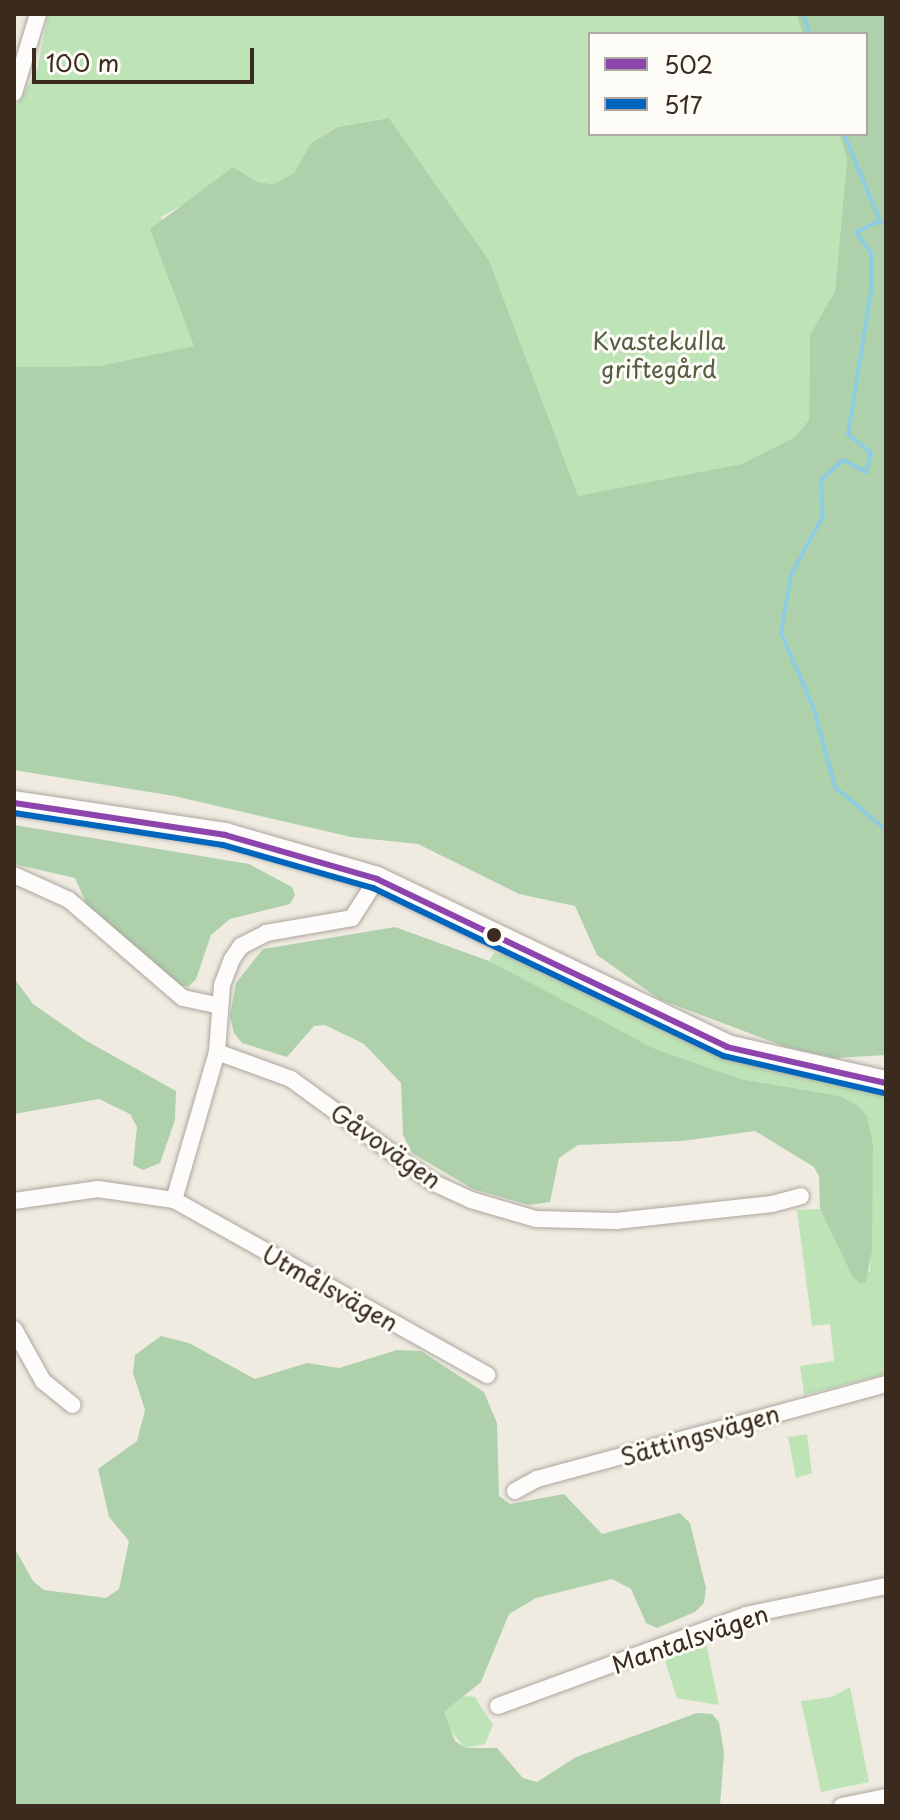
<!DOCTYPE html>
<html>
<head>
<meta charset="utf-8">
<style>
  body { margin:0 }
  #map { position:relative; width:900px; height:1820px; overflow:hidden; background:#efebe1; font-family:"Playpen Sans",sans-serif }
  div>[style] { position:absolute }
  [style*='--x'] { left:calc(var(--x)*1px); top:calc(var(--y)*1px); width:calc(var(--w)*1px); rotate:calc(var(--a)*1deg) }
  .green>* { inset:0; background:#bee3b7 }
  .forest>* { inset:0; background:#aed1ab }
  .stream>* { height:4px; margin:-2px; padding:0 2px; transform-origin:2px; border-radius:2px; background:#8ecce1 }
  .roads { filter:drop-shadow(0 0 2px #aba69f) drop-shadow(0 0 2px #aba69f) }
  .street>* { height:16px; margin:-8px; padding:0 8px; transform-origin:8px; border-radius:8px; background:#fdfcfa }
  .secondary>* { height:24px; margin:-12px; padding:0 12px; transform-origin:12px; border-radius:12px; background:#fdfcfa }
  .bus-1>* { height:6px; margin:-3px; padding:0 3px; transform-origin:3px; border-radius:3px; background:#8e44ad }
  .bus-2>* { height:6px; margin:-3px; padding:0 3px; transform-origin:3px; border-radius:3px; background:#0065bd }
  .dots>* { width:22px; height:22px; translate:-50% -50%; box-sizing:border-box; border:4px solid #fdfcf7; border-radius:50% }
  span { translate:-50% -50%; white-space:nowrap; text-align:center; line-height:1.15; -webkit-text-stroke:6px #fdfcf7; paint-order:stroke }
  .park-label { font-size:24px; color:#565f42 }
  .street-label { font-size:24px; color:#3b2a1e }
  .frame { position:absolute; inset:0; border:16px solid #3b2a1e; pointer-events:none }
  .legend { position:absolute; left:588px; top:32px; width:280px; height:104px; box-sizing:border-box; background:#fdfcf7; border:2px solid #afa8a0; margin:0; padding:10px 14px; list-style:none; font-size:24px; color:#3b2a1e }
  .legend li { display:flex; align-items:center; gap:16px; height:40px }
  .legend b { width:40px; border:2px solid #afa8a0 }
  .scale { position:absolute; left:32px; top:48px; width:222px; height:36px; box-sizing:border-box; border:4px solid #3b2a1e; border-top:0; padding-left:10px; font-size:24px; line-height:28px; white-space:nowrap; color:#3b2a1e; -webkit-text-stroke:6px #fdfcf7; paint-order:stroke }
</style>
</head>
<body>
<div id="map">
  <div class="green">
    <i style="clip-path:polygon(48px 14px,796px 14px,803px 34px,590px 34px,590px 134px,839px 134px,847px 159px,835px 291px,810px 335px,809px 420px,795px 437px,741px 464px,578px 497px,489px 260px,389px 118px,336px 127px,311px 143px,294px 173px,273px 184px,257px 182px,182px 205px,161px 217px,195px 346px,99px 366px,14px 367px,14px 110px,37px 70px)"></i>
    <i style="clip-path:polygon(494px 953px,519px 956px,678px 1037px,876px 1089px,885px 1099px,886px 1374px,804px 1395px,800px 1366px,834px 1361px,830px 1324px,812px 1326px,797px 1210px,820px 1209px,852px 1276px,870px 1271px,873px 1145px,840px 1096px,741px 1079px,653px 1048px,528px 984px,489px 961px)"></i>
    <i style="clip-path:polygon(807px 1434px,812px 1473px,796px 1478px,788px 1437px)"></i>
    <i style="clip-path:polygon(706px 1643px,719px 1705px,677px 1698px,665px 1661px)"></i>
    <i style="clip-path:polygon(850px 1687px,869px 1782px,821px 1792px,801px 1701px,832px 1697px)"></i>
    <i style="clip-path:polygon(464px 1696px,475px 1697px,493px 1725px,485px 1744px,465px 1748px,447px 1726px,444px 1712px)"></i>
  </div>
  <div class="forest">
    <i style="clip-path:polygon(796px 14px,886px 14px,886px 1055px,835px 1058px,786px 1047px,659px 999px,597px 955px,575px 906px,519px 894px,418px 844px,351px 837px,174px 796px,14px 770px,14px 367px,99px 366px,194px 346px,150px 229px,233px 167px,257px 182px,273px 184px,294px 173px,311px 143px,337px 127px,389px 118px,489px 260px,578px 496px,741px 464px,795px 437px,809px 420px,810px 335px,835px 291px,847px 159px,839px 134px,866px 134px,866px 34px,803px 34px)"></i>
    <i style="clip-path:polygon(14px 825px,249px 864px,292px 887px,295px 895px,290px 904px,230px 919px,211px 935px,196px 979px,188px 987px,173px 983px,94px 921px,75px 878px,14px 864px)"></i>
    <i style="clip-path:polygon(395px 927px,489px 961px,653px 1048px,741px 1079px,840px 1096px,857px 1105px,867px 1116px,873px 1145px,872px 1250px,866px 1282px,860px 1284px,852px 1276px,820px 1209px,819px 1176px,814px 1167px,755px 1131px,682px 1141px,578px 1145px,559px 1158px,550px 1202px,529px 1205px,473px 1189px,412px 1153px,403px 1135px,401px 1083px,364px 1044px,325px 1025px,314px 1026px,287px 1057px,242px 1043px,234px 1033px,230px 1016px,236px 983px,263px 949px)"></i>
    <i style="clip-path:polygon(14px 978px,33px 1004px,85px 1040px,176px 1091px,175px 1120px,160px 1163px,143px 1170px,133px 1165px,137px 1127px,130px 1114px,99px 1099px,14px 1114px)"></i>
    <i style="clip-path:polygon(161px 1336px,189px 1343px,255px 1379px,307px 1363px,339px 1368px,397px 1350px,421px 1351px,484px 1392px,497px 1423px,499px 1496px,510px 1504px,564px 1494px,602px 1534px,680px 1513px,690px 1523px,706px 1588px,704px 1603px,695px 1612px,657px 1628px,646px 1623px,631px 1589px,612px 1579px,536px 1598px,509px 1614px,481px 1682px,444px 1712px,455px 1741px,466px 1748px,497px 1748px,523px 1778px,537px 1782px,576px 1757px,697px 1713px,712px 1714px,719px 1722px,724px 1753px,720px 1806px,14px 1806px,14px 1547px,33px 1581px,44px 1590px,106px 1598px,119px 1589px,129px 1541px,109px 1517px,98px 1469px,137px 1441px,145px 1410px,133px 1373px,135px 1355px)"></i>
  </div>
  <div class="stream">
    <i style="--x:803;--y:14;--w:21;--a:71"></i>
    <i style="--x:844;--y:134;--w:94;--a:67.5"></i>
    <i style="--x:880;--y:221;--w:6;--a:18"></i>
    <i style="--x:880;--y:221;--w:26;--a:155"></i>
    <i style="--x:856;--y:232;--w:26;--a:54"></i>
    <i style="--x:871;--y:253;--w:38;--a:90"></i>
    <i style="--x:871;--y:291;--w:145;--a:99.1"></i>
    <i style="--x:848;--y:434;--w:30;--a:40"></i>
    <i style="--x:871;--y:453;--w:20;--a:105"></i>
    <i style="--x:866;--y:472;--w:26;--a:-152"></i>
    <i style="--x:843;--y:460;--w:30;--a:138"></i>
    <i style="--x:821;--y:480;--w:36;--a:87"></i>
    <i style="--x:823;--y:516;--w:67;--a:118.5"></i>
    <i style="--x:791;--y:575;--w:59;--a:99.8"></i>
    <i style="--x:781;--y:633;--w:83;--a:66.5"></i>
    <i style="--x:814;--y:709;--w:81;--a:74.9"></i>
    <i style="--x:835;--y:787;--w:67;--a:40.1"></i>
  </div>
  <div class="roads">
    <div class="street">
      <i style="--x:14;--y:93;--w:83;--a:-73.1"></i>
      <i style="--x:14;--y:875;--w:60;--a:24.4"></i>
      <i style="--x:69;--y:900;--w:150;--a:40.7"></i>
      <i style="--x:183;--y:998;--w:38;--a:12"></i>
      <i style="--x:217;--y:1052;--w:79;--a:20"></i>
      <i style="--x:291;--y:1079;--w:175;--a:36.1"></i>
      <i style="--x:432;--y:1182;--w:43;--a:24.8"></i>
      <i style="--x:471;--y:1200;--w:68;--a:16.3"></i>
      <i style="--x:536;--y:1219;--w:80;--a:1.4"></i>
      <i style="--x:616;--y:1221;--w:157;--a:-6.2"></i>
      <i style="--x:772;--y:1204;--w:30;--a:-15"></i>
      <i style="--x:174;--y:1200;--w:154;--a:-73.8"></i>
      <i style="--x:217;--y:1052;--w:67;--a:-85.7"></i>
      <i style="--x:222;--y:985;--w:28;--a:-69"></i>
      <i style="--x:232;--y:959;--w:16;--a:-55"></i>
      <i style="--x:241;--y:946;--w:28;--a:-27"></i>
      <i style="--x:266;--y:933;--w:87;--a:-9.9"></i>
      <i style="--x:352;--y:918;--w:46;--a:-57.3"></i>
      <i style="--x:14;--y:1201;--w:85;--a:-8.1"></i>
      <i style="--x:98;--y:1189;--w:77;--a:8.2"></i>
      <i style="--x:174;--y:1200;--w:359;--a:29.2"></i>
      <i style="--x:14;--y:1329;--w:60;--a:60.9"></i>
      <i style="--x:43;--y:1381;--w:38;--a:39"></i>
      <i style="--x:515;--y:1491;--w:25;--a:-29"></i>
      <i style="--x:537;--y:1479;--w:362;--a:-15.2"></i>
      <i style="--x:498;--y:1706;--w:264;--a:-20.1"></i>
      <i style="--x:746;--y:1615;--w:143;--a:-11.7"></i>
      <i style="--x:842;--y:1806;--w:45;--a:-11.6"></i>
    </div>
    <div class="secondary">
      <i style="--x:14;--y:803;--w:213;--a:8.6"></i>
      <i style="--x:225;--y:835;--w:158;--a:16.1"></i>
      <i style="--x:377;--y:879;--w:388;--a:25.6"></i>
      <i style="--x:727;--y:1047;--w:163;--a:12.8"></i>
    </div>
  </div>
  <div class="bus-1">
    <i style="--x:14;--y:803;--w:213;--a:8.6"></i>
    <i style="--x:225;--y:835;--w:158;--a:16.1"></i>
    <i style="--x:377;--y:879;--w:388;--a:25.6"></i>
    <i style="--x:727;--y:1047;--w:163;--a:12.8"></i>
  </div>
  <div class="bus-2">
    <i style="--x:14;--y:813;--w:211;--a:8.7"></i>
    <i style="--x:223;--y:845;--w:156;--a:16"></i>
    <i style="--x:373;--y:888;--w:389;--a:25.6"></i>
    <i style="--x:724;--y:1056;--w:164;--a:13"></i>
  </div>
  <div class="dots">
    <i style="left:494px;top:935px;background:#3b2a1e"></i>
  </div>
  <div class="park-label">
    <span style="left:659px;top:355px">Kvastekulla<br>griftegård</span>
  </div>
  <div class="street-label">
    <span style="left:386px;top:1146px;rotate:35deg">Gåvovägen</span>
    <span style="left:330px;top:1288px;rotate:29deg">Utmålsvägen</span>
    <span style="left:700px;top:1435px;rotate:-16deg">Sättingsvägen</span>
    <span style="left:690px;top:1639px;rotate:-19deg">Mantalsvägen</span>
  </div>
  <div class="frame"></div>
  <ul class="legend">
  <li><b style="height:10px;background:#8e44ad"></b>502</li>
  <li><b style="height:10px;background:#0065bd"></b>517</li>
  </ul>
  <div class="scale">100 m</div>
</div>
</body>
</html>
